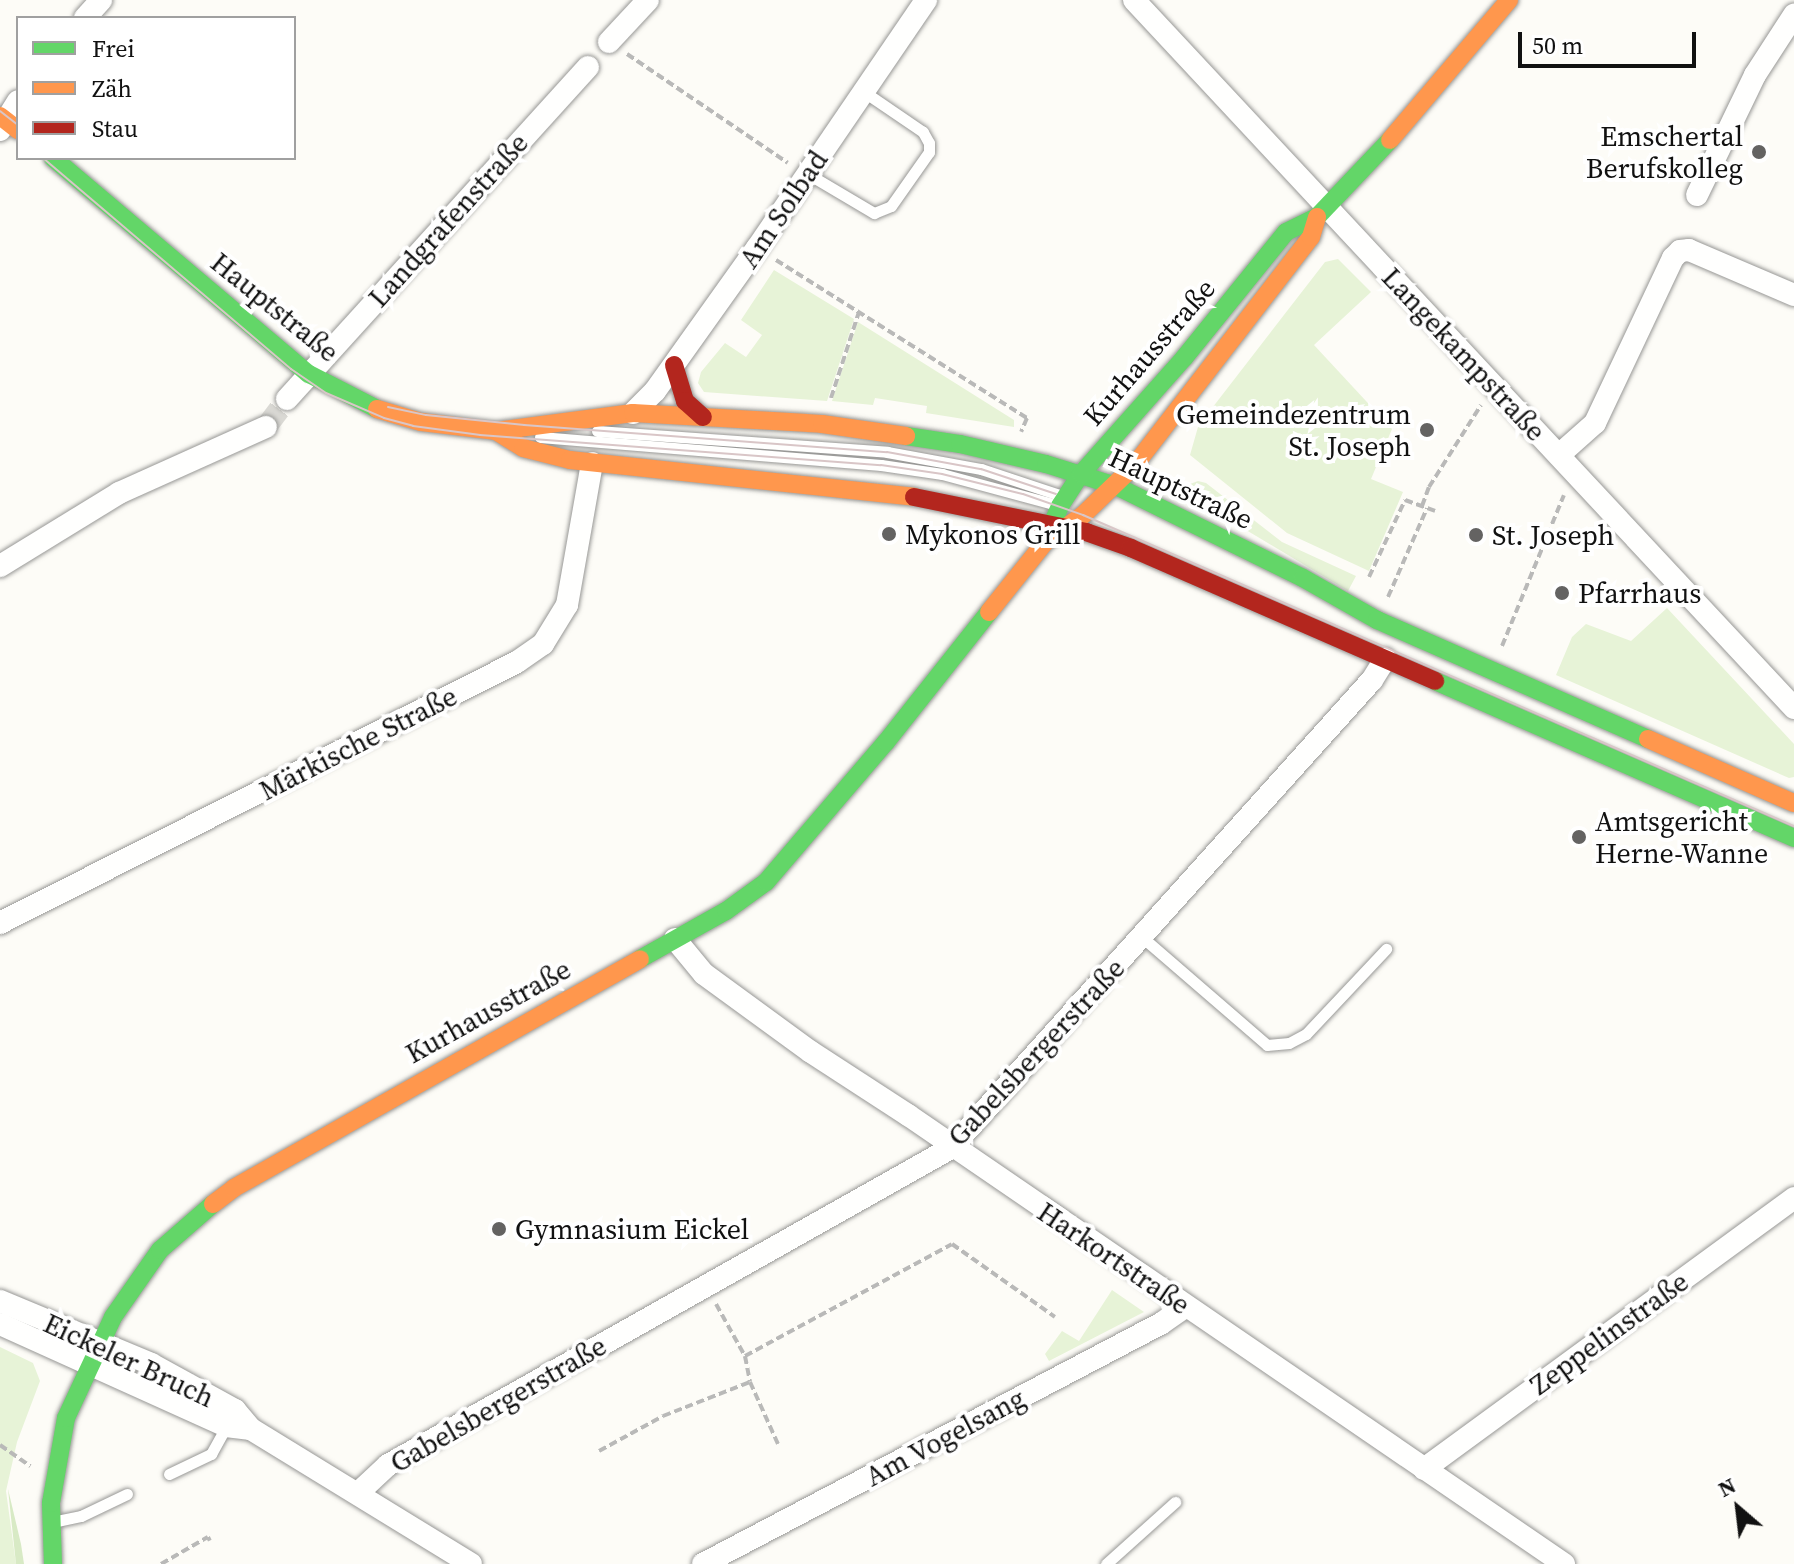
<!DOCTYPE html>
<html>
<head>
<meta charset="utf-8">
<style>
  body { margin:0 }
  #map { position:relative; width:1794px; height:1564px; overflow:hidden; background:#fdfcf7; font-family:"Source Serif 4",serif }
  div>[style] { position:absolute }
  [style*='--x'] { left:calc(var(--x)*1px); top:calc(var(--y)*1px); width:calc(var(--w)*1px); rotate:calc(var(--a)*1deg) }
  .green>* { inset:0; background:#e7f3d7 }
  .forest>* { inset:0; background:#d8eac5 }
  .street-tunnel>* { height:22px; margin-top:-11px; transform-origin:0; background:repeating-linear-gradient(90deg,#dad9d4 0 22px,transparent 0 33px) }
  .path>* { height:4px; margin-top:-2px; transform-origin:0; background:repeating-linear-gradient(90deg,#b9b9b8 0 8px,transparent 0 12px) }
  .roads { filter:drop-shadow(0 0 2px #979795) drop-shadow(0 0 2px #979795) }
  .lane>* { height:11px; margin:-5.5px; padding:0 5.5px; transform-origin:5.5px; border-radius:5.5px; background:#fffffe }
  .street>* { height:22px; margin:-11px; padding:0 11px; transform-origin:11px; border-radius:11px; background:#fffffe }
  .fast>* { height:18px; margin:-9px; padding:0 9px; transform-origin:9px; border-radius:9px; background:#63d668 }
  .slow>* { height:18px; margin:-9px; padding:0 9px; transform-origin:9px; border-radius:9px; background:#ff974d }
  .jam>* { height:18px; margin:-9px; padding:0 9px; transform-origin:9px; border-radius:9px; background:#b3261e }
  .tram>* { height:2px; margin:-1px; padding:0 1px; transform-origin:1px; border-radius:1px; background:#d9c6c7 }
  .dots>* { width:22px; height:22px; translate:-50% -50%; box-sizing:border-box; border:4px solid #fff; border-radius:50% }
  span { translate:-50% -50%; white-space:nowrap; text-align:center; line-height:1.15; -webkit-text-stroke:8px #fff; paint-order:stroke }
  .poi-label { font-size:28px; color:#111 }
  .right { translate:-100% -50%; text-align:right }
  .left { translate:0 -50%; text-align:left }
  .street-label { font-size:28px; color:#111 }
  .legend { position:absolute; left:16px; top:16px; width:280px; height:144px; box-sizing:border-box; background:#fff; border:2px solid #a0a0a0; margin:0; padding:10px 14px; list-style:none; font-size:24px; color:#111 }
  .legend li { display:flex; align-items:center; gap:16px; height:40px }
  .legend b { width:40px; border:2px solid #a0a0a0 }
  .north { position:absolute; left:1698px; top:1468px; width:80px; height:80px; -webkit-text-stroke:6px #fff; paint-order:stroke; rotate:332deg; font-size:22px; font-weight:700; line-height:32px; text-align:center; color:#111 }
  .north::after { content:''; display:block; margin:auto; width:28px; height:36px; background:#111; clip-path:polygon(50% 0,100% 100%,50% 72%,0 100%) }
  .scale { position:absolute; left:1518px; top:32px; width:178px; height:36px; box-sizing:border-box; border:4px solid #111; border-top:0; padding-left:10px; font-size:24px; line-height:28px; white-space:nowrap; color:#111; -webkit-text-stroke:6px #fff; paint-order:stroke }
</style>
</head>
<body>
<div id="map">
  <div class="green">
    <i style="clip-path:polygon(1338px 259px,1371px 292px,1314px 345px,1392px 429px,1371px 479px,1403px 492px,1369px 571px,1287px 533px,1190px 455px,1198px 427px,1209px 412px,1325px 262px)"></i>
    <i style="clip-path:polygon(774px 270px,854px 319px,827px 401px,704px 392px,698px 383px,701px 372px,725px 343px,746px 357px,762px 335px,741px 320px)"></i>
    <i style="clip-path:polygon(858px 322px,1014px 420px,1014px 427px,926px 413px,927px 406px,875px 398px,873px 405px,832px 401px)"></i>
    <i style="clip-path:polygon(1198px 481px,1206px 483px,1282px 542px,1356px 576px,1348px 591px,1231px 521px,1176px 494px,1182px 487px)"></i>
    <i style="clip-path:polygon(1667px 608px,1794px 744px,1794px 777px,1789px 778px,1556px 675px,1572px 637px,1586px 624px,1631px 641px)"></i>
    <i style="clip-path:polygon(1112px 1290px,1144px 1312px,1049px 1361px,1045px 1354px,1062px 1331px,1079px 1341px)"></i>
    <i style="clip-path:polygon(0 1347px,33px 1363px,40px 1381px,17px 1442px,6px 1491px,16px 1564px,0 1564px)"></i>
  </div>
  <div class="forest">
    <i style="clip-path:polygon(8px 1489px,21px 1544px,24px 1564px,16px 1564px)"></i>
  </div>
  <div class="street-tunnel">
    <i style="--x:266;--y:427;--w:35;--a:-53"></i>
  </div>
  <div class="path">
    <i style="--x:627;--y:54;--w:194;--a:34.1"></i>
    <i style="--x:776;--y:260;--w:297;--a:32.2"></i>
    <i style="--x:1027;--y:418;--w:15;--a:113"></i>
    <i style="--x:831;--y:398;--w:90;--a:-72"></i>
    <i style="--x:1422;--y:506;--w:20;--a:-70"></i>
    <i style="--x:1429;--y:487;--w:97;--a:-57.6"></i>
    <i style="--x:1369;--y:577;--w:85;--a:-64.9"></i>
    <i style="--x:1405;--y:500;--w:32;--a:20"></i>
    <i style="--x:1388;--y:597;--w:97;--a:-66.3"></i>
    <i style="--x:1502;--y:646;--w:163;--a:-67.7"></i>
    <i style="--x:716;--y:1304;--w:60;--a:60.9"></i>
    <i style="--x:745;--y:1356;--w:26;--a:79"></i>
    <i style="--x:750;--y:1382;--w:68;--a:65.7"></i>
    <i style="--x:745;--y:1356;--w:235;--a:-28.4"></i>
    <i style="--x:952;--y:1244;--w:126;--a:35.3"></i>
    <i style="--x:0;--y:1445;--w:37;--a:35"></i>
    <i style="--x:599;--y:1451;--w:73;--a:-28.7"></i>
    <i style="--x:663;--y:1416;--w:93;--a:-21.3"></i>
    <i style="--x:161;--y:1564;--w:54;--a:-29.9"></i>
    <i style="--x:208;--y:1537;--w:4;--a:63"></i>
  </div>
  <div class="roads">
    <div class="lane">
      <i style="--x:808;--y:174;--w:77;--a:30.6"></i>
      <i style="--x:874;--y:213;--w:18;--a:-22"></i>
      <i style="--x:891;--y:206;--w:66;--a:-54.9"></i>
      <i style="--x:929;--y:152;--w:9;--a:-90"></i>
      <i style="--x:929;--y:143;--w:13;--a:-119"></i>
      <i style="--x:923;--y:132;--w:73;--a:-145.7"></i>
      <i style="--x:597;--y:431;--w:291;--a:4.1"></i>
      <i style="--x:887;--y:452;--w:96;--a:10.3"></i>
      <i style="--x:981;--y:469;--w:89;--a:18.4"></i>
      <i style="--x:540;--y:437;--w:342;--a:4.7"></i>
      <i style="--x:881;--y:465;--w:62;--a:8.4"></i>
      <i style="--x:942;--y:474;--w:119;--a:15.1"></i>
      <i style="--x:1142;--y:937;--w:165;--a:40.8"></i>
      <i style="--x:1267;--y:1045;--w:22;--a:-5"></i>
      <i style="--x:1289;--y:1043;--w:19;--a:-28"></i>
      <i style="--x:1306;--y:1034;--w:117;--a:-46.7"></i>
      <i style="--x:169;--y:1474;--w:47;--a:-25.5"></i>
      <i style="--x:211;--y:1454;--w:33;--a:-61"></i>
      <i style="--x:52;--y:1522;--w:30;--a:-12"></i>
      <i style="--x:81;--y:1516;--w:51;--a:-25.6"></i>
      <i style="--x:1106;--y:1564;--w:93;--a:-41.9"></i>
    </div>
    <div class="street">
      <i style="--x:1134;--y:0;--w:968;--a:47.01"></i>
      <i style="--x:85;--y:18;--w:24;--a:-48"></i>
      <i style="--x:609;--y:42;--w:57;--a:-47.1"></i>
      <i style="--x:0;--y:130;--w:34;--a:-58"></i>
      <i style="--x:1697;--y:195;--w:133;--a:-64.2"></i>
      <i style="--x:1755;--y:75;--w:72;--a:-57"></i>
      <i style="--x:287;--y:399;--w:448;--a:-47.8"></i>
      <i style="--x:633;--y:413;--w:31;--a:-45"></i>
      <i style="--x:655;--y:391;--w:176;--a:-54.5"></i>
      <i style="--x:757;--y:248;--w:300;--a:-55.7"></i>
      <i style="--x:1559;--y:455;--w:48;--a:-41.6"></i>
      <i style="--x:1595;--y:423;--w:183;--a:-64.7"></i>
      <i style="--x:1673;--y:258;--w:10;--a:-45"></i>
      <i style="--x:1680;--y:251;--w:9;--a:-6"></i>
      <i style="--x:1689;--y:250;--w:114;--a:23.2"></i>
      <i style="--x:0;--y:566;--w:140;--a:-31.5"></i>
      <i style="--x:119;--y:493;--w:161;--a:-24.2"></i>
      <i style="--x:0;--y:923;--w:579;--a:-26.79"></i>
      <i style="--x:517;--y:662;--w:32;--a:-35"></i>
      <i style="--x:543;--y:644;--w:46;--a:-58.4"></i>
      <i style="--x:567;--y:605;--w:144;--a:-80"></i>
      <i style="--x:675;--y:939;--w:45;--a:50.4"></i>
      <i style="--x:704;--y:974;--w:132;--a:36.1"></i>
      <i style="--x:811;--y:1052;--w:116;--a:33"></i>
      <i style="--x:908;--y:1115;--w:795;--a:34.39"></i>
      <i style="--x:0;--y:1301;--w:164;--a:22.6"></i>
      <i style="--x:151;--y:1364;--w:96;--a:28.7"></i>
      <i style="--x:235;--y:1410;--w:25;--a:50"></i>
      <i style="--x:251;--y:1429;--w:258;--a:31.5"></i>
      <i style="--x:0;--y:1324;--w:248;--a:24.3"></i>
      <i style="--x:226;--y:1426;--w:25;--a:7"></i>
      <i style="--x:1424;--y:1469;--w:459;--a:-36.2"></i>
      <i style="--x:358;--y:1493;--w:41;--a:-43"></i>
      <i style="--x:388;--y:1465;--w:646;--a:-29.38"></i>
      <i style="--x:951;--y:1148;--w:629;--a:-48.03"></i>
      <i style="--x:1372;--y:680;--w:25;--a:-58"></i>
      <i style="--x:703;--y:1564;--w:518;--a:-27.7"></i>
      <i style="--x:1162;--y:1323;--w:28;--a:-35"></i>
    </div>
    <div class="fast">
      <i style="--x:53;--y:158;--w:335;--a:40.2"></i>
      <i style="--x:309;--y:374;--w:76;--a:27.2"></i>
      <i style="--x:906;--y:436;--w:55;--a:8.4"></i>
      <i style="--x:960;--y:444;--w:88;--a:13.1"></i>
      <i style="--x:1046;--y:464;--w:73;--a:17.4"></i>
      <i style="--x:1116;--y:486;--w:208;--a:26.2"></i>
      <i style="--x:1303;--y:578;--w:85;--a:29.6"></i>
      <i style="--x:1377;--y:620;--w:296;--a:23.7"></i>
      <i style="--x:1045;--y:540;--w:37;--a:-66"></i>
      <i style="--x:1060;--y:506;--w:38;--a:-57"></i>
      <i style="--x:1081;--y:474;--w:155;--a:-48.4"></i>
      <i style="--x:1184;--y:358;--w:162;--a:-51"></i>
      <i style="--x:1286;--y:232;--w:34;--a:-26"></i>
      <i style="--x:1317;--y:217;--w:106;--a:-46.5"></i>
      <i style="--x:1435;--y:681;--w:392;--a:23.6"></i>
      <i style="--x:640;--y:959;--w:98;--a:-29.2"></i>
      <i style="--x:726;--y:911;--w:49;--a:-35.9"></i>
      <i style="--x:766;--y:882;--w:184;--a:-49.4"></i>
      <i style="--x:886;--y:742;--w:166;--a:-51.6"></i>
      <i style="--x:53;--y:1564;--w:61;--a:-91.9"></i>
      <i style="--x:51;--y:1503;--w:86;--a:-80"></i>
      <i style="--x:66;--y:1418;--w:111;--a:-65"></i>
      <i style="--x:113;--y:1317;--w:82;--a:-55"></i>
      <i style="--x:160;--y:1250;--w:70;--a:-41"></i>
    </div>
    <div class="slow">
      <i style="--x:0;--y:116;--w:23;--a:38"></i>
      <i style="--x:1390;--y:140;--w:184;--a:-49.6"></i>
      <i style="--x:377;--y:409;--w:46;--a:16.5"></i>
      <i style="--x:421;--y:422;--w:76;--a:6.8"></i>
      <i style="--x:496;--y:431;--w:138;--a:-7.5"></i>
      <i style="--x:633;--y:413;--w:189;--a:3.3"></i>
      <i style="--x:822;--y:424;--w:85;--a:8.1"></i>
      <i style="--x:496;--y:431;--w:32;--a:32"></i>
      <i style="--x:523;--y:448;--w:49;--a:14.3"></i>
      <i style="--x:570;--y:460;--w:346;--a:6.1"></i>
      <i style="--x:989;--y:612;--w:90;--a:-51.3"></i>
      <i style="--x:1045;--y:542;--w:47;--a:-35.4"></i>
      <i style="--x:1083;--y:515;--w:71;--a:-43.9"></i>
      <i style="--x:1134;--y:466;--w:289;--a:-52.3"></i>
      <i style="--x:1311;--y:237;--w:21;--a:-73"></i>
      <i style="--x:1648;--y:739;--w:159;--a:23.7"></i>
      <i style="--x:213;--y:1204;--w:26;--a:-37"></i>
      <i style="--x:234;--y:1188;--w:466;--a:-29.4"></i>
    </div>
    <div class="jam">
      <i style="--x:674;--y:365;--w:38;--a:73"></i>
      <i style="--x:685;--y:401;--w:24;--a:42"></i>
      <i style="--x:914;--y:497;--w:176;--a:11.5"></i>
      <i style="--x:1086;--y:532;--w:48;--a:19.6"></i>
      <i style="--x:1131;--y:548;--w:332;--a:23.6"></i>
    </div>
  </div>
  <div class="tram">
    <i style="--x:0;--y:111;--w:23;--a:38"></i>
    <i style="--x:43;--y:158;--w:326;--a:40.4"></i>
    <i style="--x:291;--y:369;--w:42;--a:34.4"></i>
    <i style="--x:326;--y:393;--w:63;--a:23.3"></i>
    <i style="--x:384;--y:418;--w:30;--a:15"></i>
    <i style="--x:413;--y:426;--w:68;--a:7.7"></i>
    <i style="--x:480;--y:435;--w:402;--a:4.3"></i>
    <i style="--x:881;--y:465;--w:62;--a:8.4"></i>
    <i style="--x:942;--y:474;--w:83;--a:13.9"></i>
    <i style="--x:1023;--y:494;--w:64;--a:19.3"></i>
    <i style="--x:1083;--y:515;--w:776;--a:23.63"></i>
    <i style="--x:388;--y:407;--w:39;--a:12"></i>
    <i style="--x:426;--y:415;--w:99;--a:5.8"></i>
    <i style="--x:524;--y:425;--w:364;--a:4.3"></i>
    <i style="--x:887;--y:452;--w:96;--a:10.3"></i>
    <i style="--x:981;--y:469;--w:79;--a:18.4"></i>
  </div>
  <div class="dots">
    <i style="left:1759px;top:152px;background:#646362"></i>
    <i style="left:1427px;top:430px;background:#646362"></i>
    <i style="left:889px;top:534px;background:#646362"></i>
    <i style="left:1476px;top:535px;background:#646362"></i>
    <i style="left:1562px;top:593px;background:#646362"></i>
    <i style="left:1579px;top:837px;background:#646362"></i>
    <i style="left:499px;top:1229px;background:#646362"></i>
  </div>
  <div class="poi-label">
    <span class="right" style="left:1743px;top:152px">Emschertal<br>Berufskolleg</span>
    <span class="right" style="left:1411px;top:430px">Gemeindezentrum<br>St. Joseph</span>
    <span class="left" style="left:905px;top:534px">Mykonos Grill</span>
    <span class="left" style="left:1492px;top:535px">St. Joseph</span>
    <span class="left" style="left:1578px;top:593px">Pfarrhaus</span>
    <span class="left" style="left:1595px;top:837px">Amtsgericht<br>Herne-Wanne</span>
    <span class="left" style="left:515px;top:1229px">Gymnasium Eickel</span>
  </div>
  <div class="street-label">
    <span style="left:783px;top:209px;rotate:-56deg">Am Solbad</span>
    <span style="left:448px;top:220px;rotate:-48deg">Landgrafenstraße</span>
    <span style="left:275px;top:307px;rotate:39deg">Hauptstraße</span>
    <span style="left:1149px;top:352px;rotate:-49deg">Kurhausstraße</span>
    <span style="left:1464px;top:354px;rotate:47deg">Langekampstraße</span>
    <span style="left:1181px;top:488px;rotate:25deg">Hauptstraße</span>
    <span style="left:358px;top:743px;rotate:-27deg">Märkische Straße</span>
    <span style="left:488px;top:1011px;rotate:-29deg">Kurhausstraße</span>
    <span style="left:1036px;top:1052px;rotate:-47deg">Gabelsbergerstraße</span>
    <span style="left:1114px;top:1258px;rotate:34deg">Harkortstraße</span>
    <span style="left:1609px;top:1333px;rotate:-36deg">Zeppelinstraße</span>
    <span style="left:129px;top:1360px;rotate:25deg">Eickeler Bruch</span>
    <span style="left:498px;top:1404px;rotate:-30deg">Gabelsbergerstraße</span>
    <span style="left:945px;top:1437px;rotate:-28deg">Am Vogelsang</span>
  </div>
  <ul class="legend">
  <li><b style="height:10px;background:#63d668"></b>Frei</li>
  <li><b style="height:10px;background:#ff974d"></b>Zäh</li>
  <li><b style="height:10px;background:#b3261e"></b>Stau</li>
  </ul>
  <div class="north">N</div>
  <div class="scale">50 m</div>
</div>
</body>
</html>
